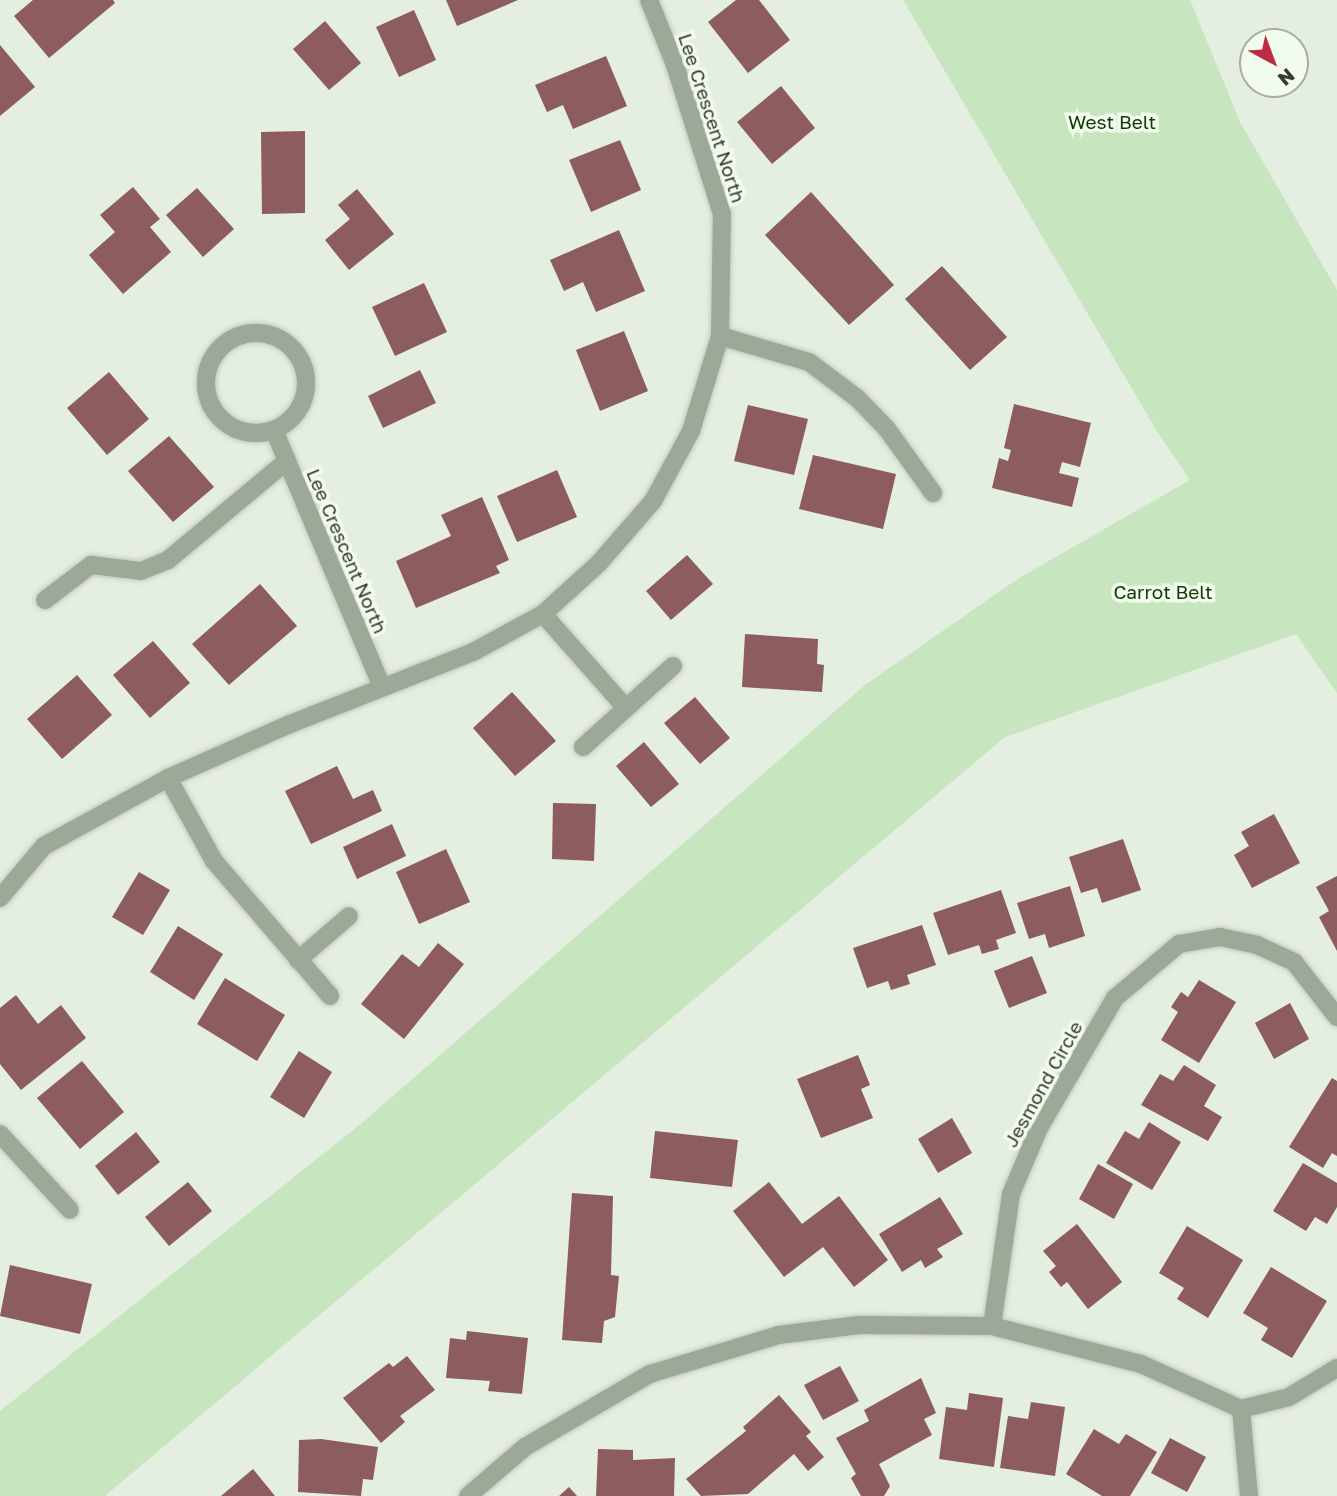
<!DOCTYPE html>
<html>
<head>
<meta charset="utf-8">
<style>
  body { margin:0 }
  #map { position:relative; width:1337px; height:1496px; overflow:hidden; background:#e4eee1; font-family:"Golos Text",sans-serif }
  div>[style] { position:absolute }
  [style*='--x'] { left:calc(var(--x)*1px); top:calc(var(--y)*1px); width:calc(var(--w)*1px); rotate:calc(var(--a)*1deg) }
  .green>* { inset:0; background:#c7e5be }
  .building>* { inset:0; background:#8c5c5e }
  .roads { filter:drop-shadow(0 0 2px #c1cabe) drop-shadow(0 0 2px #c1cabe) }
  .service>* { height:18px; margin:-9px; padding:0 9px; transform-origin:9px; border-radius:9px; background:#9ca998 }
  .minor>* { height:18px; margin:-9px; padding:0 9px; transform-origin:9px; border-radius:9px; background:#9ca998 }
  .minor>.ring { margin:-9px; padding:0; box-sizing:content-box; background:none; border:18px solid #9ca998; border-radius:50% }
  span { translate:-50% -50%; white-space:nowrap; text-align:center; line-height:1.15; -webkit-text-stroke:7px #f1fcee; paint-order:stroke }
  .street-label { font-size:19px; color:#353934 }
  .park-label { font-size:19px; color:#113801 }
  .north { position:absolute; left:1239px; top:28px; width:70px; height:70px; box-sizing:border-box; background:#f1fcee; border:2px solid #a6aea4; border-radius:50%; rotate:139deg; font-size:19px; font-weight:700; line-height:28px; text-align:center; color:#353934 }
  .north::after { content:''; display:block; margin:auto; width:24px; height:32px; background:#bc2b44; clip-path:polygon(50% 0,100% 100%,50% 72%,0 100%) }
</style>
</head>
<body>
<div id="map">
  <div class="green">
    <i style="clip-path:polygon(903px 0,1190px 0,1240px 122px,1337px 290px,1337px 693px,1296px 634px,1005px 737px,105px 1496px,0 1496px,0 1411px,362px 1123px,865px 685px,1019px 578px,1190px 480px,1158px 433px)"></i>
  </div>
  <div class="building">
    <i style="clip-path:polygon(33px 0,113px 0,115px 3px,49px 58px,14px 16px)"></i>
    <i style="clip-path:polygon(446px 0,518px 0,457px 26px)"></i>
    <i style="clip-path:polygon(736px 0,759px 0,790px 40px,748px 73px,708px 22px)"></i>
    <i style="clip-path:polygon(414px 10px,436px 60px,399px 77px,376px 27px)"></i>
    <i style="clip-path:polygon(325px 21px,361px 63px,329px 90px,293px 49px)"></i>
    <i style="clip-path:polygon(0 45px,35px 87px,0 116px)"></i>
    <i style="clip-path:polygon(606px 56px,627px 106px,573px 129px,563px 105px,547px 112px,535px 85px)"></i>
    <i style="clip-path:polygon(781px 86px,815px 128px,772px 164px,737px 122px)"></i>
    <i style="clip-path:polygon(305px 131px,305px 213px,262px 214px,261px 132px)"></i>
    <i style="clip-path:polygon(620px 140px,641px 190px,591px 212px,569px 160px)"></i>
    <i style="clip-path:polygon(133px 187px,160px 219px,150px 227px,171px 252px,123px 294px,89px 255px,115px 232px,100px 215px)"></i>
    <i style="clip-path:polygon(197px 188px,234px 229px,203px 257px,166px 215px)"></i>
    <i style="clip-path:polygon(357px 189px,394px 234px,349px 270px,325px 240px,350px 219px,338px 205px)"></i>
    <i style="clip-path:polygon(811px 192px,894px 285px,849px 325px,765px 235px)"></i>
    <i style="clip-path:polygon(619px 230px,645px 291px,596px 312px,583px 282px,564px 291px,550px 260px)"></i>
    <i style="clip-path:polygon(942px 266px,1007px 337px,970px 370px,905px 299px)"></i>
    <i style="clip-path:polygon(424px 283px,447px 332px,395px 356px,372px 307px)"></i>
    <i style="clip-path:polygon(624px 331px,648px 391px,600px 411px,576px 350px)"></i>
    <i style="clip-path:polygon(420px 370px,436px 403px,383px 428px,368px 396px)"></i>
    <i style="clip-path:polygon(109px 372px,149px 419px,107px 455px,67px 408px)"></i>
    <i style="clip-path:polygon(1014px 404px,1091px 423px,1080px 467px,1062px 462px,1059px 473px,1079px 478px,1072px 507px,992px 488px,999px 458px,1008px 461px,1011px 450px,1004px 448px)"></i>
    <i style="clip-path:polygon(748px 405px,808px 419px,794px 475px,734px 461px)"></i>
    <i style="clip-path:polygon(169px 436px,214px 487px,173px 522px,128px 471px)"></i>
    <i style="clip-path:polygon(813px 455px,896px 474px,883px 529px,799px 509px)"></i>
    <i style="clip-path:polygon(557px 470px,577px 517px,517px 542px,497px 496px)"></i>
    <i style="clip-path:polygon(482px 497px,509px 560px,496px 566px,500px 573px,416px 608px,396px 561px,451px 536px,441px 515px)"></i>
    <i style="clip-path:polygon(687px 555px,713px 584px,671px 620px,646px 591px)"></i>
    <i style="clip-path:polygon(260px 584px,297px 626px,229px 685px,192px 644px)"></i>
    <i style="clip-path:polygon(745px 634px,818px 639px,817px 664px,824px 665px,822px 692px,742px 687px)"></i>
    <i style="clip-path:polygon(153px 641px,190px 683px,150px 718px,113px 675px)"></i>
    <i style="clip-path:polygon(77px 675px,112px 715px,62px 759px,27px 719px)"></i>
    <i style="clip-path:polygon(512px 692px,556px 741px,515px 776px,473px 728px)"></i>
    <i style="clip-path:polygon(695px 697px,730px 738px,700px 764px,664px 723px)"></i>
    <i style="clip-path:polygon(644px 742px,679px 784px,651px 807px,616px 766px)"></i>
    <i style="clip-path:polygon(337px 766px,353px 799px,373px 790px,382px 811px,311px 844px,285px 791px)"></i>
    <i style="clip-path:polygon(553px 803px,596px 804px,594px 861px,552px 859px)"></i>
    <i style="clip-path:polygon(1274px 814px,1300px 863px,1252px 888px,1234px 855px,1249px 846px,1241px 832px)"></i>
    <i style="clip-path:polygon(392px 824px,406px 856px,357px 879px,343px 847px)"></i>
    <i style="clip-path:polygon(1123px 839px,1141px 890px,1102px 903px,1097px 888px,1081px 893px,1069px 857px)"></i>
    <i style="clip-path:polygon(446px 849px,470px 902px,419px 924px,396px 872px)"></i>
    <i style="clip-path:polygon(139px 872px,170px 890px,143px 935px,112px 917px)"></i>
    <i style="clip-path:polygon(1337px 876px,1337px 951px,1319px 917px,1329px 911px,1316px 887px)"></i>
    <i style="clip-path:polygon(1070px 886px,1085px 936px,1049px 948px,1045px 934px,1029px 939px,1017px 903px)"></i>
    <i style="clip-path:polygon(1001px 890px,1016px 933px,996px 940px,999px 949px,982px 954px,979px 945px,948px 955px,933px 913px)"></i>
    <i style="clip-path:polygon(922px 925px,936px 965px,907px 975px,910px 984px,891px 990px,888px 981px,867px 988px,853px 948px)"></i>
    <i style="clip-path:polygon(178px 926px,223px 954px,194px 1000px,150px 972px)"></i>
    <i style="clip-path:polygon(438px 943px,464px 964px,404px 1039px,361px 1004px,402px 954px,419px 967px)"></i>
    <i style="clip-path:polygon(1032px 956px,1047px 993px,1009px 1008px,994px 971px)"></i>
    <i style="clip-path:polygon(225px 978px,285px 1015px,257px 1061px,197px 1024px)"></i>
    <i style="clip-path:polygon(1199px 980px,1236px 1002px,1199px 1063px,1161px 1040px,1178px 1012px,1171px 1007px,1181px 992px,1188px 997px)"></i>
    <i style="clip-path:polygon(16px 995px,38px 1024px,61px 1005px,86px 1038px,21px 1090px,0 1064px,0 1008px)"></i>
    <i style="clip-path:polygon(1290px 1003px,1309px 1039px,1274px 1059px,1255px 1023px)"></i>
    <i style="clip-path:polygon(299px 1051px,332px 1072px,304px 1118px,270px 1097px)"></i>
    <i style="clip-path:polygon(858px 1055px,870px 1085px,861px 1089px,873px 1118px,821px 1138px,797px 1079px)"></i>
    <i style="clip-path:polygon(82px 1061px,124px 1112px,80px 1149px,37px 1098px)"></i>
    <i style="clip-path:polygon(1184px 1065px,1216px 1085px,1204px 1106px,1222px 1117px,1208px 1141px,1141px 1105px,1160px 1074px,1173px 1081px)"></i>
    <i style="clip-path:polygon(1332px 1078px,1337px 1081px,1337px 1156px,1332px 1153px,1323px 1168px,1289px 1147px)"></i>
    <i style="clip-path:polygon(952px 1118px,972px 1153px,938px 1173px,918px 1139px)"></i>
    <i style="clip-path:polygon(1149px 1122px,1181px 1142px,1152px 1190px,1106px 1163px,1125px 1131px,1139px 1139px)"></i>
    <i style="clip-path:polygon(655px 1131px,738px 1140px,732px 1187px,650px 1178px)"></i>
    <i style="clip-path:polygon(136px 1132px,160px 1162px,118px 1195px,95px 1166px)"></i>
    <i style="clip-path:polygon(1303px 1163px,1337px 1183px,1337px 1207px,1327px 1224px,1315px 1217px,1306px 1231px,1273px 1211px)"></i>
    <i style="clip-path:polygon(1098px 1164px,1133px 1184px,1114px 1219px,1079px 1199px)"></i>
    <i style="clip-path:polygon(188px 1182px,212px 1211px,169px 1246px,145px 1217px)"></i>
    <i style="clip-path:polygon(769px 1182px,802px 1224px,839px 1196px,888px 1260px,854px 1287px,823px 1247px,784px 1277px,733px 1211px)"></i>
    <i style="clip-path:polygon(572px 1193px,613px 1196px,611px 1275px,619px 1276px,615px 1317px,604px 1321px,602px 1343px,562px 1340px)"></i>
    <i style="clip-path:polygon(940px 1197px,963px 1234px,937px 1249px,943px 1257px,925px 1268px,921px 1260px,902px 1272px,879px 1234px)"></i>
    <i style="clip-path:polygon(1077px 1224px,1122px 1282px,1088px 1309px,1067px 1282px,1061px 1287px,1049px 1272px,1056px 1266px,1043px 1251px)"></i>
    <i style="clip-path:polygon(1187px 1226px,1243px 1260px,1208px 1318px,1177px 1299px,1184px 1288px,1159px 1273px)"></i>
    <i style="clip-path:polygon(10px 1265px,92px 1284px,80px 1334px,0 1316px)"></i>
    <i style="clip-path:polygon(1271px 1267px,1327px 1301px,1292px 1358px,1261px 1340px,1268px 1328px,1243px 1313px)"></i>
    <i style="clip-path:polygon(467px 1331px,528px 1338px,522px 1394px,488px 1391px,490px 1381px,446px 1378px,450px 1338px,466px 1340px)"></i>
    <i style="clip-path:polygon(407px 1356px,435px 1390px,400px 1416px,405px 1422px,381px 1443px,343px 1398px,389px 1363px,393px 1367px)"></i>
    <i style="clip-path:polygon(840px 1366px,859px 1401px,823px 1420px,804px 1385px)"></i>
    <i style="clip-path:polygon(921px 1378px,936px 1413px,924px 1419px,932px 1435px,879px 1464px,890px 1486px,884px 1496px,861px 1496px,851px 1478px,856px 1474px,836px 1438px,869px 1421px,864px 1410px)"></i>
    <i style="clip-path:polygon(969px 1393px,1003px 1398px,994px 1467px,939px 1459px,946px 1407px,967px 1410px)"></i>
    <i style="clip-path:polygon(779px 1395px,811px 1432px,806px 1436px,824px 1457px,808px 1471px,794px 1454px,748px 1494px,701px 1496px,686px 1479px,746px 1431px,743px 1427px)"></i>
    <i style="clip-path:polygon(1031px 1402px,1065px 1407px,1055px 1476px,1000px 1468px,1008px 1416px,1028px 1419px)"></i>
    <i style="clip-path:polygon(1094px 1429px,1119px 1444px,1126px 1434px,1157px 1452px,1130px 1496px,1102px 1496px,1066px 1474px)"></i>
    <i style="clip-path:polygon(1170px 1438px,1206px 1457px,1187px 1492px,1151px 1473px)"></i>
    <i style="clip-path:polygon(321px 1439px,378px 1447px,373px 1480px,363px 1479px,361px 1496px,298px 1492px,299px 1440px)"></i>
    <i style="clip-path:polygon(598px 1449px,633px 1450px,633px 1460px,675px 1458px,674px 1496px,596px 1496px)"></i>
    <i style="clip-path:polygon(253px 1469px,275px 1496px,221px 1496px)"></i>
    <i style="clip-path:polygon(569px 1487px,577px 1496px,559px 1496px)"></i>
  </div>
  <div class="roads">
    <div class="service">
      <i style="--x:45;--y:600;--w:58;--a:-37.3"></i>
      <i style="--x:91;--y:565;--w:50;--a:6.8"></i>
      <i style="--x:141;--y:571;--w:29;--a:-22"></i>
      <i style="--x:168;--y:560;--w:155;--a:-39.8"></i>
    </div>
    <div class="minor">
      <i class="ring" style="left:206px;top:333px;width:82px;height:82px"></i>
      <i style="--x:720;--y:336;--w:93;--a:16.3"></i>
      <i style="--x:809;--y:362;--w:60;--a:36.9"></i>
      <i style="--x:857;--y:398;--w:43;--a:45.9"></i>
      <i style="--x:887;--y:429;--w:79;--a:54.3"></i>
      <i style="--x:274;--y:430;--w:279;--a:67.2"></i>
      <i style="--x:543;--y:614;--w:125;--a:48.6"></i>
      <i style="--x:583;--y:747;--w:121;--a:-42"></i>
      <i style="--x:168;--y:778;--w:95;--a:61"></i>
      <i style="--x:214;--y:861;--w:178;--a:49.3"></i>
      <i style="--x:0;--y:898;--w:68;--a:-49.8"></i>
      <i style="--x:44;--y:846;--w:141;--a:-28.7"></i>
      <i style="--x:168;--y:778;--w:133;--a:-23.9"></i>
      <i style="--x:290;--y:724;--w:199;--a:-21.5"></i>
      <i style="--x:475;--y:651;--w:77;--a:-28.6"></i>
      <i style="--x:543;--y:614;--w:76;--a:-42.3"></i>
      <i style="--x:599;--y:563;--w:82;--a:-48.9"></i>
      <i style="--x:653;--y:501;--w:80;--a:-61.5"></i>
      <i style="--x:691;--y:431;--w:99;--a:-73"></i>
      <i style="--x:720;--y:336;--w:122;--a:-89.1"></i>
      <i style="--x:722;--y:214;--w:156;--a:-107.5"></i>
      <i style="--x:675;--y:65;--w:70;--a:-111.8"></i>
      <i style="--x:298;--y:960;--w:67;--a:-40.8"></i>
      <i style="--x:0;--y:1134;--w:103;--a:47.4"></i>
      <i style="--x:992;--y:1326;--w:133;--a:-81.8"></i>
      <i style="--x:1011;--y:1194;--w:72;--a:-67"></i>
      <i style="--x:1039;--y:1128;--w:151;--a:-59.7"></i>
      <i style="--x:1115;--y:998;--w:84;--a:-40.2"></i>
      <i style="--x:1179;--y:944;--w:42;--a:-9.7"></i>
      <i style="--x:1220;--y:937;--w:38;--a:12"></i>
      <i style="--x:1257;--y:945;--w:41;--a:24.7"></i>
      <i style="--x:1294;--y:962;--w:70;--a:52"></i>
      <i style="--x:1241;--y:1409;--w:87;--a:84.7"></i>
      <i style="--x:468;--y:1496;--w:75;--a:-40.7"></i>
      <i style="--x:525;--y:1447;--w:145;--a:-30.3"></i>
      <i style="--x:650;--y:1374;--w:134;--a:-16.9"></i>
      <i style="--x:778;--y:1335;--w:82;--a:-7"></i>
      <i style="--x:859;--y:1325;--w:133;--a:0.4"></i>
      <i style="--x:992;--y:1326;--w:154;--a:14.3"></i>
      <i style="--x:1141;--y:1364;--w:110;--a:24.2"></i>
      <i style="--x:1241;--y:1409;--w:49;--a:-14"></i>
      <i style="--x:1289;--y:1397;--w:56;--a:-31.1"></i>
    </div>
  </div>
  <div class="street-label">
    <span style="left:712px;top:118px;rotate:72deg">Lee Crescent North</span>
    <span style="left:347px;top:551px;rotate:67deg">Lee Crescent North</span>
    <span style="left:1043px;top:1084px;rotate:-61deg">Jesmond Circle</span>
  </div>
  <div class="park-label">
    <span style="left:1112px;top:122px">West Belt</span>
    <span style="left:1163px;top:592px">Carrot Belt</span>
  </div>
  <div class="north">N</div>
</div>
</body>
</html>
